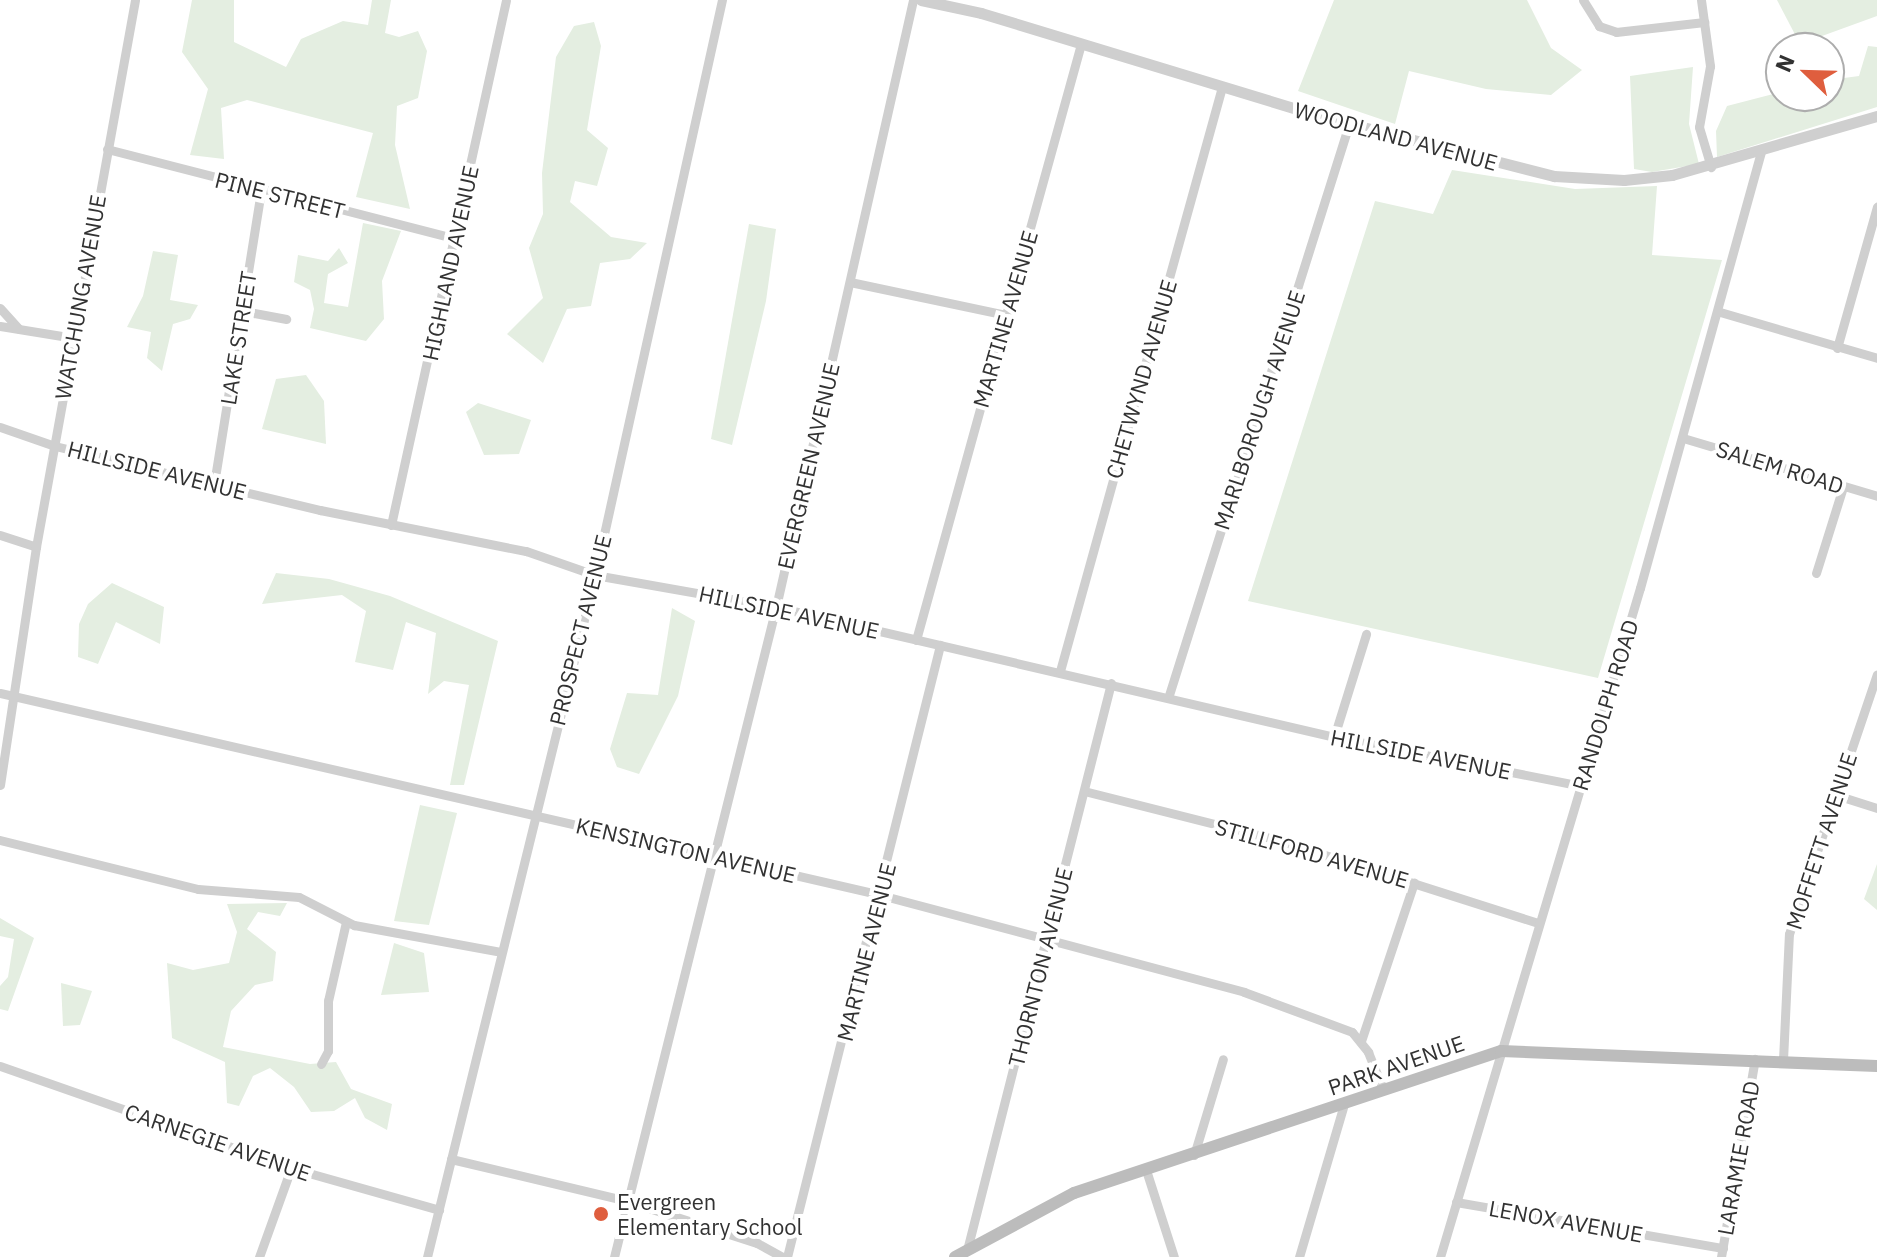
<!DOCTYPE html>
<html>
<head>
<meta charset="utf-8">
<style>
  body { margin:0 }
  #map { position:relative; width:1877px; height:1257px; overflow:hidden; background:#fff; font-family:"IBM Plex Sans",sans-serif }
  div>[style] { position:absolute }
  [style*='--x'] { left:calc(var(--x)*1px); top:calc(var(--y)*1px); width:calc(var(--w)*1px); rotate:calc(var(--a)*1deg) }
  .green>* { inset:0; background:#e4eee1 }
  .minor>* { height:9px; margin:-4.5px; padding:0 4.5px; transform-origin:4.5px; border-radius:4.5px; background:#cfcfcf }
  .tertiary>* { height:11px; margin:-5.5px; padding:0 5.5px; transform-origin:5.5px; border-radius:5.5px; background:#cfcfcf }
  .secondary>* { height:12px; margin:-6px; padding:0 6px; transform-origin:6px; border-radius:6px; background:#bcbcbc }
  .dots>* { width:22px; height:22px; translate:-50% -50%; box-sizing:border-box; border:4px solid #fff; border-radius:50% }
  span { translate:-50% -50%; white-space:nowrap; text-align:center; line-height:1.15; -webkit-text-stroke:8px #fff; paint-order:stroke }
  .street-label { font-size:22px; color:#323232 }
  .poi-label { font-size:22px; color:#323232 }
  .left { translate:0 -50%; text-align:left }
  .north { position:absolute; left:1765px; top:32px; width:80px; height:80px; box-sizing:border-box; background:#fff; border:2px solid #adadad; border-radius:50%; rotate:293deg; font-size:22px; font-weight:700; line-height:32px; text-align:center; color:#323232 }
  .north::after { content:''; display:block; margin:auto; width:28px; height:36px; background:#df5e3e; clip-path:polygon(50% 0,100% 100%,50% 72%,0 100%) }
</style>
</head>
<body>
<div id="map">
  <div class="green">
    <i style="clip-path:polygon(192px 0,234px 0,234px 42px,286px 67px,301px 39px,343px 21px,368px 25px,372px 0,391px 0,385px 33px,399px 37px,418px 31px,427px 51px,418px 98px,397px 106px,395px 145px,410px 209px,356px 197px,373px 133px,247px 100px,221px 108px,224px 159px,190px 155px,208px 89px,182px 52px)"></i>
    <i style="clip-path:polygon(1334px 0,1527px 0,1551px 48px,1582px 70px,1551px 95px,1486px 89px,1409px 71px,1395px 124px,1298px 91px)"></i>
    <i style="clip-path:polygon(1777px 0,1877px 0,1877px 16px,1800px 44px)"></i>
    <i style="clip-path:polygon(594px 22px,601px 46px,587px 130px,608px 148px,597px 186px,575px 181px,570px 202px,611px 237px,647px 243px,630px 259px,600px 263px,591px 306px,567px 309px,543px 363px,507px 334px,543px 298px,529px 248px,543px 214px,542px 173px,556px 57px,574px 26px)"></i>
    <i style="clip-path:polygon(1868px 46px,1877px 47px,1877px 107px,1717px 157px,1716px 131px,1727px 106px,1781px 92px,1781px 96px,1829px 96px,1829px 80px,1859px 76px)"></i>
    <i style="clip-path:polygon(1693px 67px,1689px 124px,1699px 164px,1652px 172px,1634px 169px,1630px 76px)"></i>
    <i style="clip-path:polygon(1452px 170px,1575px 189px,1657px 186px,1652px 255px,1722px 260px,1598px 678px,1248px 601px,1375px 201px,1433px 214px)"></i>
    <i style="clip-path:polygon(363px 223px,401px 231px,382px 281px,384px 319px,366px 341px,310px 328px,314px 309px,310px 290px,294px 282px,298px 255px,328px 261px,339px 248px,348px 263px,328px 274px,324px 303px,348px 307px)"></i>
    <i style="clip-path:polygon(749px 224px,776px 229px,766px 301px,732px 445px,711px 439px)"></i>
    <i style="clip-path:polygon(153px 251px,178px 255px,170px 300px,198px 305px,190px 319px,173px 324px,162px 371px,147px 358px,151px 332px,127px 327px,143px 296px)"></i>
    <i style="clip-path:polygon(306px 375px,324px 401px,326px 444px,262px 429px,276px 379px)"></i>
    <i style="clip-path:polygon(478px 403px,531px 420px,519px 454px,484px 455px,466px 412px)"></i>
    <i style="clip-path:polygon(276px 573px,329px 579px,390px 596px,498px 641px,464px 785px,450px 785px,469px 685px,444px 681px,428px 694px,436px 633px,406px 622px,393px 670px,355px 662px,366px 611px,342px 595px,262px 604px)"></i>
    <i style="clip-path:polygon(112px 583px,164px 607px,160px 644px,116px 622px,98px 664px,78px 657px,79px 624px,88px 604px)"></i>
    <i style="clip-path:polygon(672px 608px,695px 621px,678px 696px,639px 774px,617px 767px,610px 749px,627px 693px,658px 695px)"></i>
    <i style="clip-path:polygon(420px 805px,457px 813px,429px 925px,394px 921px)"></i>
    <i style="clip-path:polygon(1877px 864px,1877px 910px,1864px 899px)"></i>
    <i style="clip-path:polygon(287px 903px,280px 916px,258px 912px,247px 929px,276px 952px,273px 981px,255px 985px,231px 1011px,223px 1047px,310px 1064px,336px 1062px,351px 1089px,392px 1104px,387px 1130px,365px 1118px,355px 1098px,334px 1111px,311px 1112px,294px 1087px,270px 1068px,253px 1076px,239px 1106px,227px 1103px,225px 1062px,172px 1038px,167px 963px,193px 970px,229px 963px,237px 932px,227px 904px)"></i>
    <i style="clip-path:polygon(0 918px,34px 938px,8px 1011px,0 1009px,0 986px,8px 977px,14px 939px,0 936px)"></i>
    <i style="clip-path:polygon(394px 943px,424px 953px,429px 992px,381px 995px)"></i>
    <i style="clip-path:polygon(61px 983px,92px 991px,80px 1025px,63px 1026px)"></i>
  </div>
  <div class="minor">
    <i style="--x:1583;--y:0;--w:31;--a:58"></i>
    <i style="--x:1599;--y:26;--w:18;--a:19"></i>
    <i style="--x:1616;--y:32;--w:89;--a:-6.5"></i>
    <i style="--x:1701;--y:0;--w:67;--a:82.2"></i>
    <i style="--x:1710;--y:66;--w:62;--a:100.2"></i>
    <i style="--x:1699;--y:127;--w:42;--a:73.3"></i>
    <i style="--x:107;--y:149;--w:358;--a:14.4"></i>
    <i style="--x:850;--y:282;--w:159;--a:11.9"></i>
    <i style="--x:0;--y:308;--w:28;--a:48"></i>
    <i style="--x:243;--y:311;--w:44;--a:10.5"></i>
    <i style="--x:1720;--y:312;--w:164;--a:16.3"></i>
    <i style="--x:0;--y:326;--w:75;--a:9.2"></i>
    <i style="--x:1837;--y:348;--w:147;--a:-74.2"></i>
    <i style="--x:0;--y:427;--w:58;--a:19.1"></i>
    <i style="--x:55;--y:446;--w:273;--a:13.6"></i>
    <i style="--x:320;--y:510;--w:210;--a:11.3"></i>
    <i style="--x:526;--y:551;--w:73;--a:19.2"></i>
    <i style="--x:595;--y:575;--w:184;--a:10"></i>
    <i style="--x:776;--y:607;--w:573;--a:13.11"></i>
    <i style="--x:1334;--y:737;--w:252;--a:11.2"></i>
    <i style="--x:1683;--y:438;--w:202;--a:16.6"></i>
    <i style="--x:214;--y:484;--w:297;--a:-80.9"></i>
    <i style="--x:391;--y:525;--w:537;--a:-77.64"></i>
    <i style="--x:0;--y:535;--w:38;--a:18"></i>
    <i style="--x:1816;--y:573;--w:90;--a:-72.6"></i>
    <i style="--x:916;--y:640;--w:618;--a:-74.53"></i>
    <i style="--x:1060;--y:671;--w:606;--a:-74.5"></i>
    <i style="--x:0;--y:693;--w:896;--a:12.9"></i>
    <i style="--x:873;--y:893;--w:384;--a:14.9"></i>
    <i style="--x:1244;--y:992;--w:115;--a:20.3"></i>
    <i style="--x:1352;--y:1032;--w:26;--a:51"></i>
    <i style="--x:1368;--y:1052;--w:40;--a:68"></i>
    <i style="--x:1169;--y:695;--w:599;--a:-72.5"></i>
    <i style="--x:1334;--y:737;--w:108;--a:-72.7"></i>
    <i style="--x:0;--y:785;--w:241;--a:-81.4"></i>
    <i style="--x:36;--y:547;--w:556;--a:-79.74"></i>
    <i style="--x:1084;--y:791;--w:200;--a:14.2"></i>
    <i style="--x:1278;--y:840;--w:273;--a:17.7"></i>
    <i style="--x:1836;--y:795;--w:43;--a:17.6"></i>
    <i style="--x:0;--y:840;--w:204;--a:13.9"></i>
    <i style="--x:198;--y:889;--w:101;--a:4.5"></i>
    <i style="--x:299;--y:897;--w:62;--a:27"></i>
    <i style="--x:354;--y:925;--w:149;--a:10.4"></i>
    <i style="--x:1361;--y:1041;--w:167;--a:-71.5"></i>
    <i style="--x:1783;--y:1060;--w:126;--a:-87.3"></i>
    <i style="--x:1789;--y:934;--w:274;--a:-71.3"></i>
    <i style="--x:321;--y:1064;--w:15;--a:-62"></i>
    <i style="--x:328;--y:1051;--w:50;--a:-90"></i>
    <i style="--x:328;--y:1001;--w:81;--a:-77.2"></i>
    <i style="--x:0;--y:1066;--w:308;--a:19.3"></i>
    <i style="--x:291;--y:1168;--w:154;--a:15.8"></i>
    <i style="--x:1194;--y:1155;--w:100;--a:-73.2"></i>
    <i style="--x:451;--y:1159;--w:181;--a:13.4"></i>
    <i style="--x:627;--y:1201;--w:137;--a:17.9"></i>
    <i style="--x:757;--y:1243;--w:29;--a:29"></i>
    <i style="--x:1146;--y:1170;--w:91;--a:72.2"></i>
    <i style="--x:1456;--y:1202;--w:271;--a:9.8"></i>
    <i style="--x:967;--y:1250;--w:585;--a:-75.75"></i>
    <i style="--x:259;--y:1257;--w:95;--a:-70.2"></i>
    <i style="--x:427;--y:1257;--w:702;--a:-76.16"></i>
    <i style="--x:595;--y:575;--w:589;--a:-77.55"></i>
    <i style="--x:614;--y:1257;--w:670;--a:-76.01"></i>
    <i style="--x:776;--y:607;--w:622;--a:-77.28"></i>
    <i style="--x:787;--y:1257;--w:631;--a:-75.96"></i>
    <i style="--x:1299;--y:1257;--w:159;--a:-73.6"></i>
    <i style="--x:1440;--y:1257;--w:698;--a:-73.36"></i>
    <i style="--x:1640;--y:588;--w:453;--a:-74.5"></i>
    <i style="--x:1721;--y:1257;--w:201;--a:-80.3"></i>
  </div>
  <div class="tertiary">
    <i style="--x:921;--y:0;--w:61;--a:12.2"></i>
    <i style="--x:981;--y:13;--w:354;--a:16.9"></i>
    <i style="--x:1320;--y:116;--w:242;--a:14.4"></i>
    <i style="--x:1554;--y:176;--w:70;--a:3.3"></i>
    <i style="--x:1624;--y:180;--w:48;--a:-5.9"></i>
    <i style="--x:1672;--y:175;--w:213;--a:-16.1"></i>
  </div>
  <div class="secondary">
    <i style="--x:955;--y:1257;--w:135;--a:-28.3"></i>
    <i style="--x:1074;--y:1193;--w:450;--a:-18.4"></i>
    <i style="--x:1501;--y:1051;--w:376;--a:2.3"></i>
  </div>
  <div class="dots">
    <i style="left:601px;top:1214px;background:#df5e3e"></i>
  </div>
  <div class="street-label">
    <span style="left:1396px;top:136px;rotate:15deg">WOODLAND AVENUE</span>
    <span style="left:280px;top:195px;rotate:14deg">PINE STREET</span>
    <span style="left:450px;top:263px;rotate:-78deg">HIGHLAND AVENUE</span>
    <span style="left:80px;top:297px;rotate:-80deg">WATCHUNG AVENUE</span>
    <span style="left:1005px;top:319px;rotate:-74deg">MARTINE AVENUE</span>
    <span style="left:238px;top:338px;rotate:-81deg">LAKE STREET</span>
    <span style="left:1141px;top:379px;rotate:-74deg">CHETWYND AVENUE</span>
    <span style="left:1259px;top:410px;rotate:-72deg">MARLBOROUGH AVENUE</span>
    <span style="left:808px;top:466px;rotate:-77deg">EVERGREEN AVENUE</span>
    <span style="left:1780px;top:467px;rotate:17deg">SALEM ROAD</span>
    <span style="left:157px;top:470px;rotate:14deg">HILLSIDE AVENUE</span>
    <span style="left:789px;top:612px;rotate:12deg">HILLSIDE AVENUE</span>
    <span style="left:580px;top:630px;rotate:-76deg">PROSPECT AVENUE</span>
    <span style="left:1605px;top:705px;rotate:-73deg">RANDOLPH ROAD</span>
    <span style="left:1421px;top:754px;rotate:11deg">HILLSIDE AVENUE</span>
    <span style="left:1821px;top:841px;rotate:-72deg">MOFFETT AVENUE</span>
    <span style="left:686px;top:850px;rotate:13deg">KENSINGTON AVENUE</span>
    <span style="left:1312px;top:853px;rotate:16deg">STILLFORD AVENUE</span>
    <span style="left:866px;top:952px;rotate:-76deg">MARTINE AVENUE</span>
    <span style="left:1040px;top:967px;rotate:-76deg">THORNTON AVENUE</span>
    <span style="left:1396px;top:1065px;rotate:-19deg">PARK AVENUE</span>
    <span style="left:218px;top:1142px;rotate:19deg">CARNEGIE AVENUE</span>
    <span style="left:1738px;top:1158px;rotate:-80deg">LARAMIE ROAD</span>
    <span style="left:1566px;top:1221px;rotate:10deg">LENOX AVENUE</span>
  </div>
  <div class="poi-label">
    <span class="left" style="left:617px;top:1214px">Evergreen<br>Elementary School</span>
  </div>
  <div class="north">N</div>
</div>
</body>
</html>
